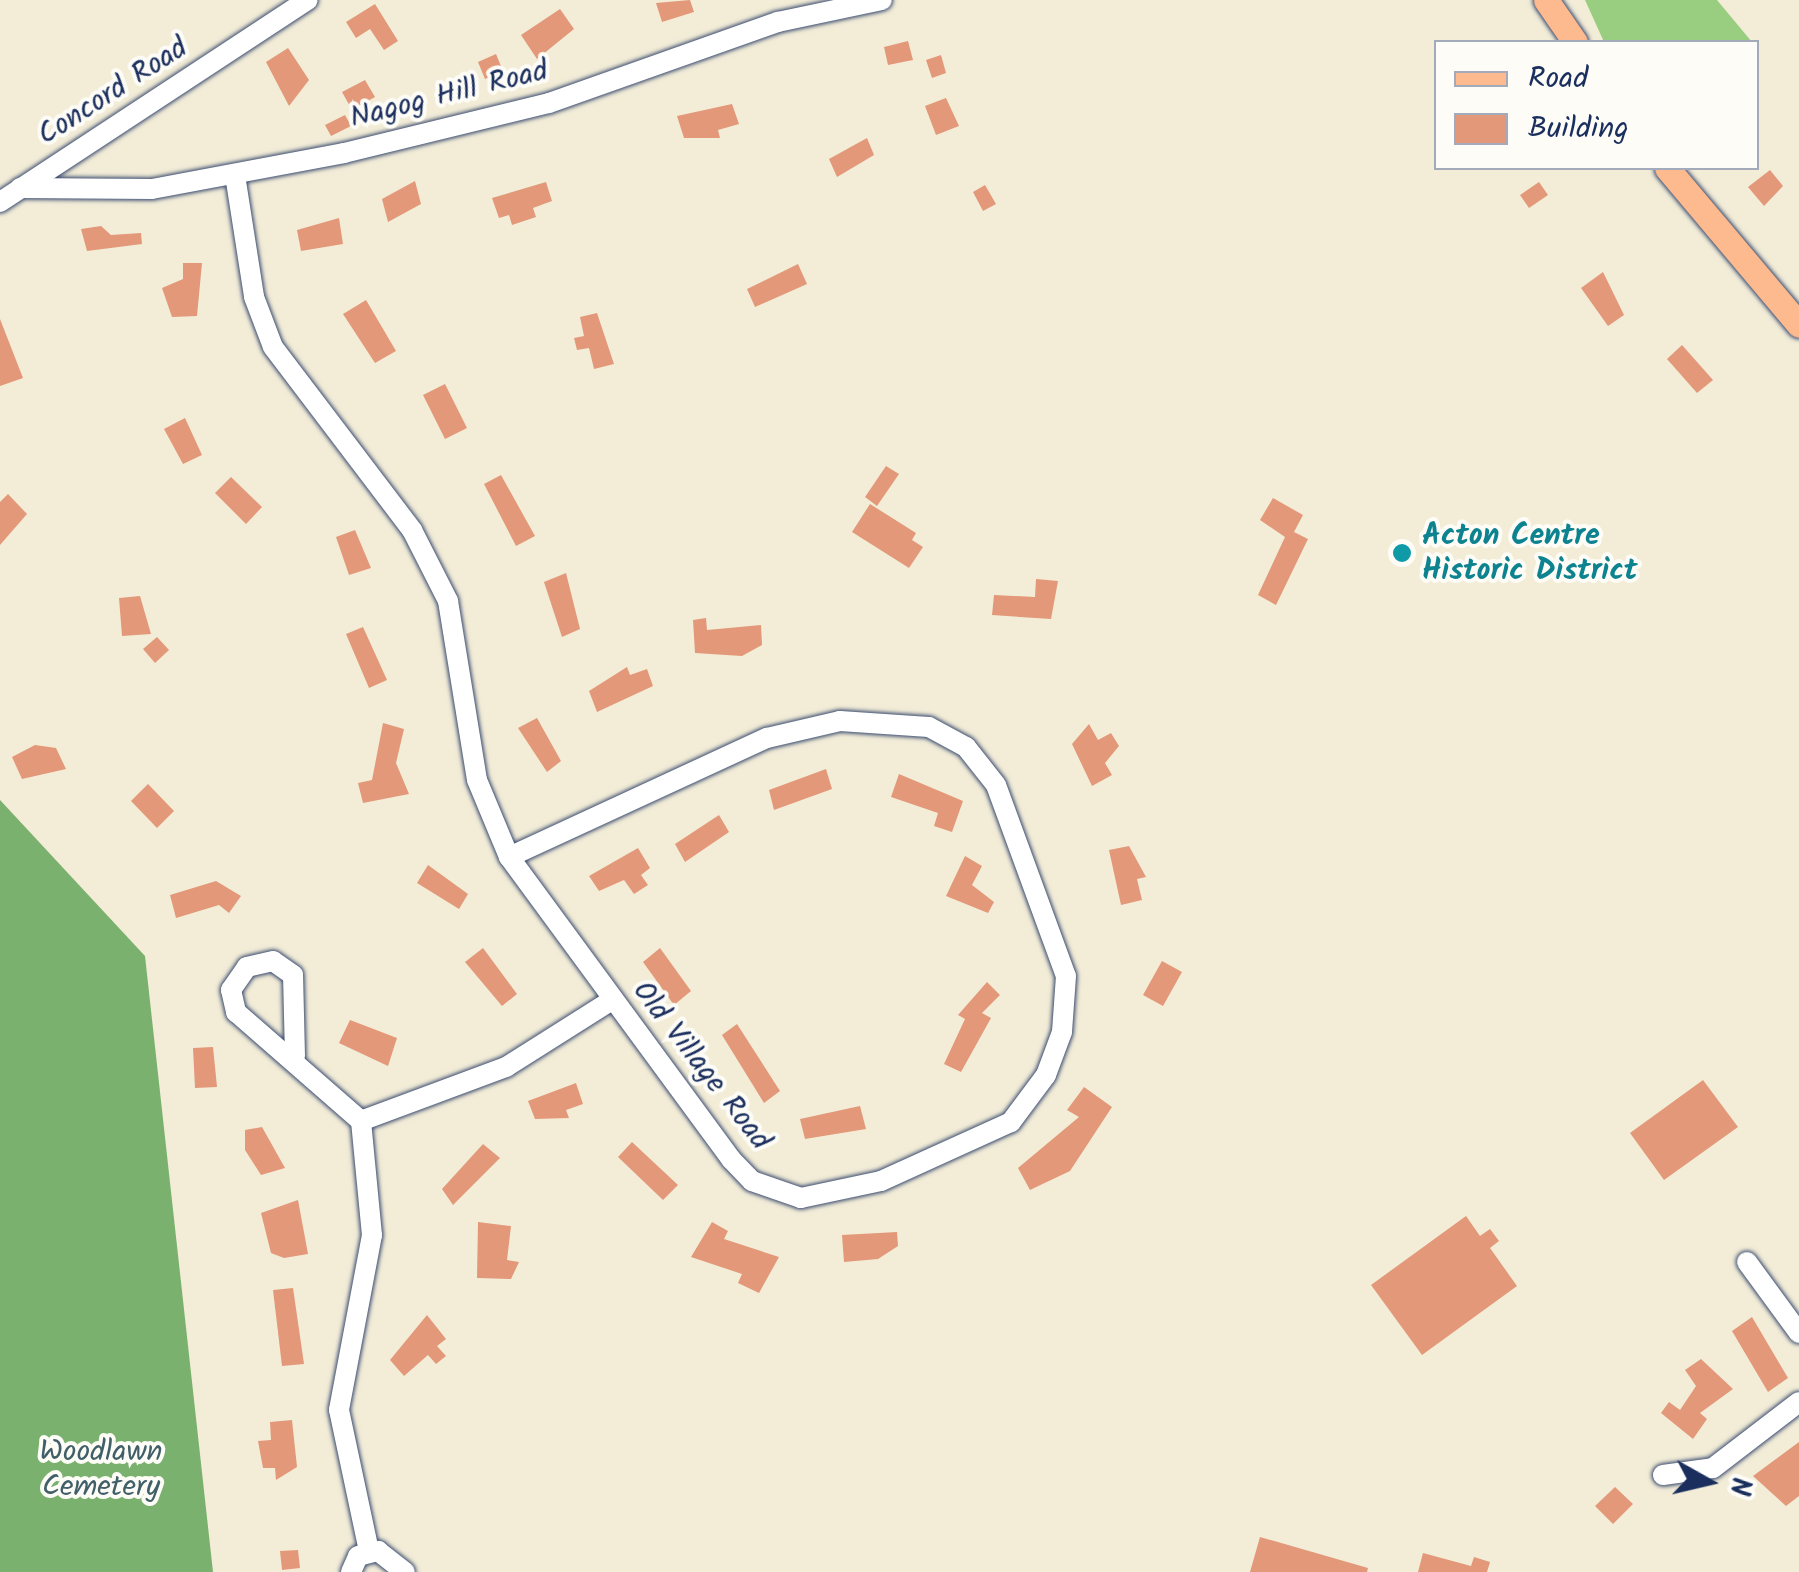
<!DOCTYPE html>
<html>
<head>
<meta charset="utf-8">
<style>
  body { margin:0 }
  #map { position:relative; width:1799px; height:1572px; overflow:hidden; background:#f3edd8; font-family:Kalam,sans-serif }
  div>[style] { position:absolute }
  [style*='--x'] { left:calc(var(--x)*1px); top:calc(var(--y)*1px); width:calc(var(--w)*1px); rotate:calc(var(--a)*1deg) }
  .green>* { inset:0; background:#99ce80 }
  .forest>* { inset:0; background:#7ab16e }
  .building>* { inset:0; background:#e29879 }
  .roads { filter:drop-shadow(0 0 2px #3b4c70) drop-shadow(0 0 2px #3b4c70) }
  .minor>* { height:20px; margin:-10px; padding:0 10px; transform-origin:10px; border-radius:10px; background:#fff }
  .major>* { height:25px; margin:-12.5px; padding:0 12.5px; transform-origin:12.5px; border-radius:12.5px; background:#fcba8e }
  .dots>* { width:28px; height:28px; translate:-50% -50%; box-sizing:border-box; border:5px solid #fdfcf7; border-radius:50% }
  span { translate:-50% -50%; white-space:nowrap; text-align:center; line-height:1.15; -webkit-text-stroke:8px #fdfcf7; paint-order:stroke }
  .street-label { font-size:30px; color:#1b2f5e }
  .culture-label { font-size:30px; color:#0d838f; font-weight:700 }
  .left { translate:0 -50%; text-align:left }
  .park-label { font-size:30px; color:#415f68 }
  .legend { position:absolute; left:1434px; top:40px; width:325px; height:130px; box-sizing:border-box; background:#fdfcf7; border:2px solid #a3aaba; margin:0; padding:12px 18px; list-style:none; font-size:30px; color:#1b2f5e }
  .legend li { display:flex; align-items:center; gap:20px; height:50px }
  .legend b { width:50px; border:2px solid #a3aaba }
  .north { position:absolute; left:1659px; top:1432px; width:100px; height:100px; -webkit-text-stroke:8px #fdfcf7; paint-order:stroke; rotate:98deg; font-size:28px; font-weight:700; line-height:40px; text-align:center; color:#1b2f5e }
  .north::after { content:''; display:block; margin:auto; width:35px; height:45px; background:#1b2f5e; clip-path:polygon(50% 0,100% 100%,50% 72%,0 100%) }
</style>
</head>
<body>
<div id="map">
  <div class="green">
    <i style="clip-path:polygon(1585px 0,1717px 0,1752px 42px,1604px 42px)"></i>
  </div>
  <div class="forest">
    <i style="clip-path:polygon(0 800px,145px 956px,213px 1572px,0 1572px)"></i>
  </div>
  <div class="building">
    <i style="clip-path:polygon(690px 0,694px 12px,662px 22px,656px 3px)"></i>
    <i style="clip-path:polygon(375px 4px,398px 41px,384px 50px,370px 29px,356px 38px,346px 22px)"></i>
    <i style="clip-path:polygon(560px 9px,574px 29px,537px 59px,521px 35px)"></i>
    <i style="clip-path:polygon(908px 41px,913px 60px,888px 65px,884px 47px)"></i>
    <i style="clip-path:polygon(288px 48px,309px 80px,289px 106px,266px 62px)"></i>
    <i style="clip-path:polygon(496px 54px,503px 71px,485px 79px,478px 62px)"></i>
    <i style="clip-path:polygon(941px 55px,946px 73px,932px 78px,926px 60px)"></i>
    <i style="clip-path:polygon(365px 80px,375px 97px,352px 110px,342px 92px)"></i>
    <i style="clip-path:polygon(946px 98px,959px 126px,936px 135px,925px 106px)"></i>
    <i style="clip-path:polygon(732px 104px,739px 124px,718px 130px,720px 138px,684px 138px,677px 116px)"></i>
    <i style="clip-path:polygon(345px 115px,351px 126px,331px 136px,325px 125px)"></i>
    <i style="clip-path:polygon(867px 138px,874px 155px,837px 177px,829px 159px)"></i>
    <i style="clip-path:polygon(1770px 170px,1783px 186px,1764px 206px,1748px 187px)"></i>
    <i style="clip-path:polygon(415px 181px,421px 204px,388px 222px,382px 199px)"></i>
    <i style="clip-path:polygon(546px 182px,552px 201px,533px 208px,536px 217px,512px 225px,509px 215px,499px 218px,492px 198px)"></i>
    <i style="clip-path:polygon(1539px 182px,1548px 195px,1529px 208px,1520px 195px)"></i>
    <i style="clip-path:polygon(985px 185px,996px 204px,983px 211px,973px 192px)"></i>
    <i style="clip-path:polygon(339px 218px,343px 244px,301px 251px,297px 230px)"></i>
    <i style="clip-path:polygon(101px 226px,111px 235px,141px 233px,142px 244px,87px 251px,81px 229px)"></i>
    <i style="clip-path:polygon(183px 263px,202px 263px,197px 316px,172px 317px,162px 288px,183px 279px)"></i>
    <i style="clip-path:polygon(798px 264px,807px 284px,755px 307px,747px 289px)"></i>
    <i style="clip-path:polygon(1603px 272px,1624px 315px,1608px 326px,1581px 288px)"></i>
    <i style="clip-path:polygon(366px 300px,396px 351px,375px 363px,343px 314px)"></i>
    <i style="clip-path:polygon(597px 313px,614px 364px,594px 369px,589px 348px,577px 350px,574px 338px,584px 336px,580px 317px)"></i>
    <i style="clip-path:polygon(0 319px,23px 378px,0 386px)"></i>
    <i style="clip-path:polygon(1682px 345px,1713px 380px,1697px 393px,1667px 359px)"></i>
    <i style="clip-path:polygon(445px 384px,467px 428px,445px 439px,423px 395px)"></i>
    <i style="clip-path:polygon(185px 418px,202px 455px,183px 464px,164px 429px)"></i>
    <i style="clip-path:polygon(886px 466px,899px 474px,877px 506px,865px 497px)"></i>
    <i style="clip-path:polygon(501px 475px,535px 536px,516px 546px,484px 484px)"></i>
    <i style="clip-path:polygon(231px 477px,262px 507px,246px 524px,215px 493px)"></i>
    <i style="clip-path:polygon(8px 494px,27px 514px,0 545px,0 502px)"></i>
    <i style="clip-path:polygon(1273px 498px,1303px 515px,1294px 532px,1308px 539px,1276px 605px,1258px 595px,1285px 537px,1260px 520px)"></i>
    <i style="clip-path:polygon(870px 504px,916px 533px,912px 540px,923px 547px,909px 568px,852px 532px)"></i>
    <i style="clip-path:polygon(355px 530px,371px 568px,349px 575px,336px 537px)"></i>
    <i style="clip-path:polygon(566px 573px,580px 629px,562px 637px,544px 582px)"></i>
    <i style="clip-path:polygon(1036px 579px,1058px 581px,1051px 619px,992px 615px,994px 595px,1035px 597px)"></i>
    <i style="clip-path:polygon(140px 596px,151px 634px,122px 636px,119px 598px)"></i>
    <i style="clip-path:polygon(706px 618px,707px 630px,761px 625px,762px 645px,742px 656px,695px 653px,693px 620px)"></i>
    <i style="clip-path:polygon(363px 627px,387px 680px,369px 688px,346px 634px)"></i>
    <i style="clip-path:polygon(157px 637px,169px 650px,155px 663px,143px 649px)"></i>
    <i style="clip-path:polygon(627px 667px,630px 675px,647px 669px,653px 686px,597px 712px,589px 691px)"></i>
    <i style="clip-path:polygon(537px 718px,561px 761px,547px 772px,518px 728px)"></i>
    <i style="clip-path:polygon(383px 723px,404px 729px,396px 763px,409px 794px,363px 803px,358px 783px,372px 780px)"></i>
    <i style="clip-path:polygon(1089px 724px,1098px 740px,1111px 733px,1119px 746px,1105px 763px,1112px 775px,1092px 786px,1072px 744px)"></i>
    <i style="clip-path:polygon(35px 745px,56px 748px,66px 769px,22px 779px,12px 757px)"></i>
    <i style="clip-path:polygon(826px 769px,832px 789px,774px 810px,769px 790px)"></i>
    <i style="clip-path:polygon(899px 774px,963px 801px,952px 832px,934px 826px,938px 813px,891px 797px)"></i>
    <i style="clip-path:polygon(148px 784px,174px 811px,157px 828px,131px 801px)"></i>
    <i style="clip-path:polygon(719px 815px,729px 832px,685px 862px,675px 844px)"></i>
    <i style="clip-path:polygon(1129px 846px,1146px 877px,1137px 879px,1142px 900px,1121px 905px,1109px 850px)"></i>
    <i style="clip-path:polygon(638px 848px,650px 868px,641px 875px,648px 885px,634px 894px,624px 880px,599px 891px,589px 876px)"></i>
    <i style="clip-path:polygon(965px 856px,982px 866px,972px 885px,994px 902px,988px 913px,946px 896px)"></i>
    <i style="clip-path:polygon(428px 865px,468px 894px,459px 909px,417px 883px)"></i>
    <i style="clip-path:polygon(216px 881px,241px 896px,229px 913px,219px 905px,176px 918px,170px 895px)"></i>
    <i style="clip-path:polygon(483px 948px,517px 994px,502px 1006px,465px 962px)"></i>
    <i style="clip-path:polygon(660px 948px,691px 991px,674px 1005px,643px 962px)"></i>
    <i style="clip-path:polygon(1162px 961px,1182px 972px,1163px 1006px,1143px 995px)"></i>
    <i style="clip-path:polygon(987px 982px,1000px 995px,982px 1013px,991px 1018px,961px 1072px,944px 1064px,965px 1019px,958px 1015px)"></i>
    <i style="clip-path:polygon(350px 1020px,397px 1038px,388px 1066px,339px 1043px)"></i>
    <i style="clip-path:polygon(737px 1024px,780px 1091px,764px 1103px,722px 1035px)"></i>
    <i style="clip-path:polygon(213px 1047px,217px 1087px,195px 1088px,193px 1048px)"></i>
    <i style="clip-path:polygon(1703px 1080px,1738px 1127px,1664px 1180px,1630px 1133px)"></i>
    <i style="clip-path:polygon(576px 1083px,583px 1104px,566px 1110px,569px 1118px,535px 1119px,528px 1101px)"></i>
    <i style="clip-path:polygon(1084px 1087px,1112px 1107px,1070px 1171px,1030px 1190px,1018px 1168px,1079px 1117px,1067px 1110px)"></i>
    <i style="clip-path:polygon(860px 1106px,866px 1129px,805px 1139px,800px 1119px)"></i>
    <i style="clip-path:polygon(262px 1127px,285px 1168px,261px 1175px,245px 1150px,245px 1130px)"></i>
    <i style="clip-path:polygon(632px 1142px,678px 1185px,663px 1200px,618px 1157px)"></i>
    <i style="clip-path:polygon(483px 1144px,500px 1158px,453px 1205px,442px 1189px)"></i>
    <i style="clip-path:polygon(298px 1200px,308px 1254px,284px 1258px,271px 1253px,261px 1213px)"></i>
    <i style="clip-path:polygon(1466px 1216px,1480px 1236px,1490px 1229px,1499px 1241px,1490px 1248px,1517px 1286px,1422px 1355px,1371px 1285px)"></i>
    <i style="clip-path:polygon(478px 1222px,511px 1226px,507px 1260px,519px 1262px,511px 1279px,477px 1278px)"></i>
    <i style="clip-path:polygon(712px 1222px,728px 1231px,724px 1239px,779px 1257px,759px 1293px,738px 1283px,742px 1274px,691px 1257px)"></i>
    <i style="clip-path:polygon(897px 1232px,898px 1246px,878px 1259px,844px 1262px,842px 1235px)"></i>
    <i style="clip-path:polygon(293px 1288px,304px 1364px,282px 1366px,273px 1290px)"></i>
    <i style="clip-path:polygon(427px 1315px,446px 1339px,437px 1346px,446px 1356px,436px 1364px,428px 1355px,404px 1376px,390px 1360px)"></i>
    <i style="clip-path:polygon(1752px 1317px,1788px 1378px,1768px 1392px,1732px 1331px)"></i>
    <i style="clip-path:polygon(1701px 1359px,1733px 1389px,1700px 1413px,1707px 1419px,1693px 1439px,1661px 1413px,1669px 1402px,1680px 1410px,1696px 1386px,1685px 1370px)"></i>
    <i style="clip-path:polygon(292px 1420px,297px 1467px,276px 1480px,275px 1468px,263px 1468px,258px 1441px,271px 1440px,270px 1422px)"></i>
    <i style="clip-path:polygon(1799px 1442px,1799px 1496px,1786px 1506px,1753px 1476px)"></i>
    <i style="clip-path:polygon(1615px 1487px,1633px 1504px,1613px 1524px,1595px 1506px)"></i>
    <i style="clip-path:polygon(1260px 1537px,1368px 1568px,1367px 1572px,1250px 1572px)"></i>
    <i style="clip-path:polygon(298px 1550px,300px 1568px,282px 1570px,280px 1551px)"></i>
    <i style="clip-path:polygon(1423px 1553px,1471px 1566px,1474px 1557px,1490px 1562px,1487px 1572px,1418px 1572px)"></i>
  </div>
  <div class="roads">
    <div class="minor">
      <i style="--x:235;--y:175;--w:123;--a:81.1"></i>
      <i style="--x:254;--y:297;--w:53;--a:69.2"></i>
      <i style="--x:273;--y:347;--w:230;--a:52.8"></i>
      <i style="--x:412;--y:530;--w:80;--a:63.1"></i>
      <i style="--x:448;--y:601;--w:181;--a:80.8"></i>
      <i style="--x:477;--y:780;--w:83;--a:67.4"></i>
      <i style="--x:509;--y:857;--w:284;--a:-24.8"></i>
      <i style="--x:767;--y:738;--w:75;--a:-13.1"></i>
      <i style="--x:840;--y:721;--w:89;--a:3.9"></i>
      <i style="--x:929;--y:727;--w:42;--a:28.4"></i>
      <i style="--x:966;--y:747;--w:48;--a:51.7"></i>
      <i style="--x:996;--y:785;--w:203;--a:69.9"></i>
      <i style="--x:1066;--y:976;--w:56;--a:94.1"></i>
      <i style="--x:1062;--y:1032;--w:46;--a:110.4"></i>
      <i style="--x:1046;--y:1075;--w:59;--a:126.7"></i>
      <i style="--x:1011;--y:1122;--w:143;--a:155.6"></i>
      <i style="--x:881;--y:1181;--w:82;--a:168"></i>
      <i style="--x:801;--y:1198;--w:52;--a:-160.9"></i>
      <i style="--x:752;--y:1181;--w:30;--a:-134"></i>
      <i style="--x:731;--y:1159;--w:375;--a:-126.3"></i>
      <i style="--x:20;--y:188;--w:132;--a:0.4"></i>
      <i style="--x:152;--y:189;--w:195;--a:-10.6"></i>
      <i style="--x:344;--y:153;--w:211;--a:-13.7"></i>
      <i style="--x:549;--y:103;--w:243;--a:-19.5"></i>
      <i style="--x:778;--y:22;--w:106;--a:-11.9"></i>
      <i style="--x:0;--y:202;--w:368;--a:-33.3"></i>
      <i style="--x:295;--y:1056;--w:81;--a:-91.4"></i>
      <i style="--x:293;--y:975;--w:24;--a:-145"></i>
      <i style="--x:273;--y:961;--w:27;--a:167"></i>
      <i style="--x:247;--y:967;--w:28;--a:125"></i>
      <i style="--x:231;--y:990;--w:23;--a:77"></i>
      <i style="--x:236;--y:1012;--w:166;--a:41.1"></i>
      <i style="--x:361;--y:1121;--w:115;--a:84.5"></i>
      <i style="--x:372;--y:1235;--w:178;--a:100.7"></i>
      <i style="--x:339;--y:1410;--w:144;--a:78"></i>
      <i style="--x:361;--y:1121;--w:155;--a:-20.4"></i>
      <i style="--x:506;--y:1067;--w:125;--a:-32.3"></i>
      <i style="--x:1747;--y:1262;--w:88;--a:53.8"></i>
      <i style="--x:1663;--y:1475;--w:50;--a:-8"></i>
      <i style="--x:1713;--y:1468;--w:108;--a:-37.5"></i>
      <i style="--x:351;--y:1572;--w:17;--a:-66"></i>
      <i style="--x:358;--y:1556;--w:21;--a:-14"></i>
      <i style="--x:378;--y:1551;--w:34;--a:38"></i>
    </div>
    <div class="major">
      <i style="--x:1546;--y:0;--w:51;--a:55.4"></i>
      <i style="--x:1667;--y:168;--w:205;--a:49.9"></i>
    </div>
  </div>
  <div class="dots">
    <i style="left:1402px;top:553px;background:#0f9aa8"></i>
  </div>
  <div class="street-label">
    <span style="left:113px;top:92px;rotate:-33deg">Concord Road</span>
    <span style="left:449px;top:95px;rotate:-14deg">Nagog Hill Road</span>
    <span style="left:701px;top:1066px;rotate:52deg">Old Village Road</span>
  </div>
  <div class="culture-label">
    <span class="left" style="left:1422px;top:553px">Acton Centre<br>Historic District</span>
  </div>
  <div class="park-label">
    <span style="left:101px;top:1469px">Woodlawn<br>Cemetery</span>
  </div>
  <ul class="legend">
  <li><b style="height:12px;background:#fcba8e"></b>Road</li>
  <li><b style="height:28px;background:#e29879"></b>Building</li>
  </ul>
  <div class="north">N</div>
</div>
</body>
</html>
